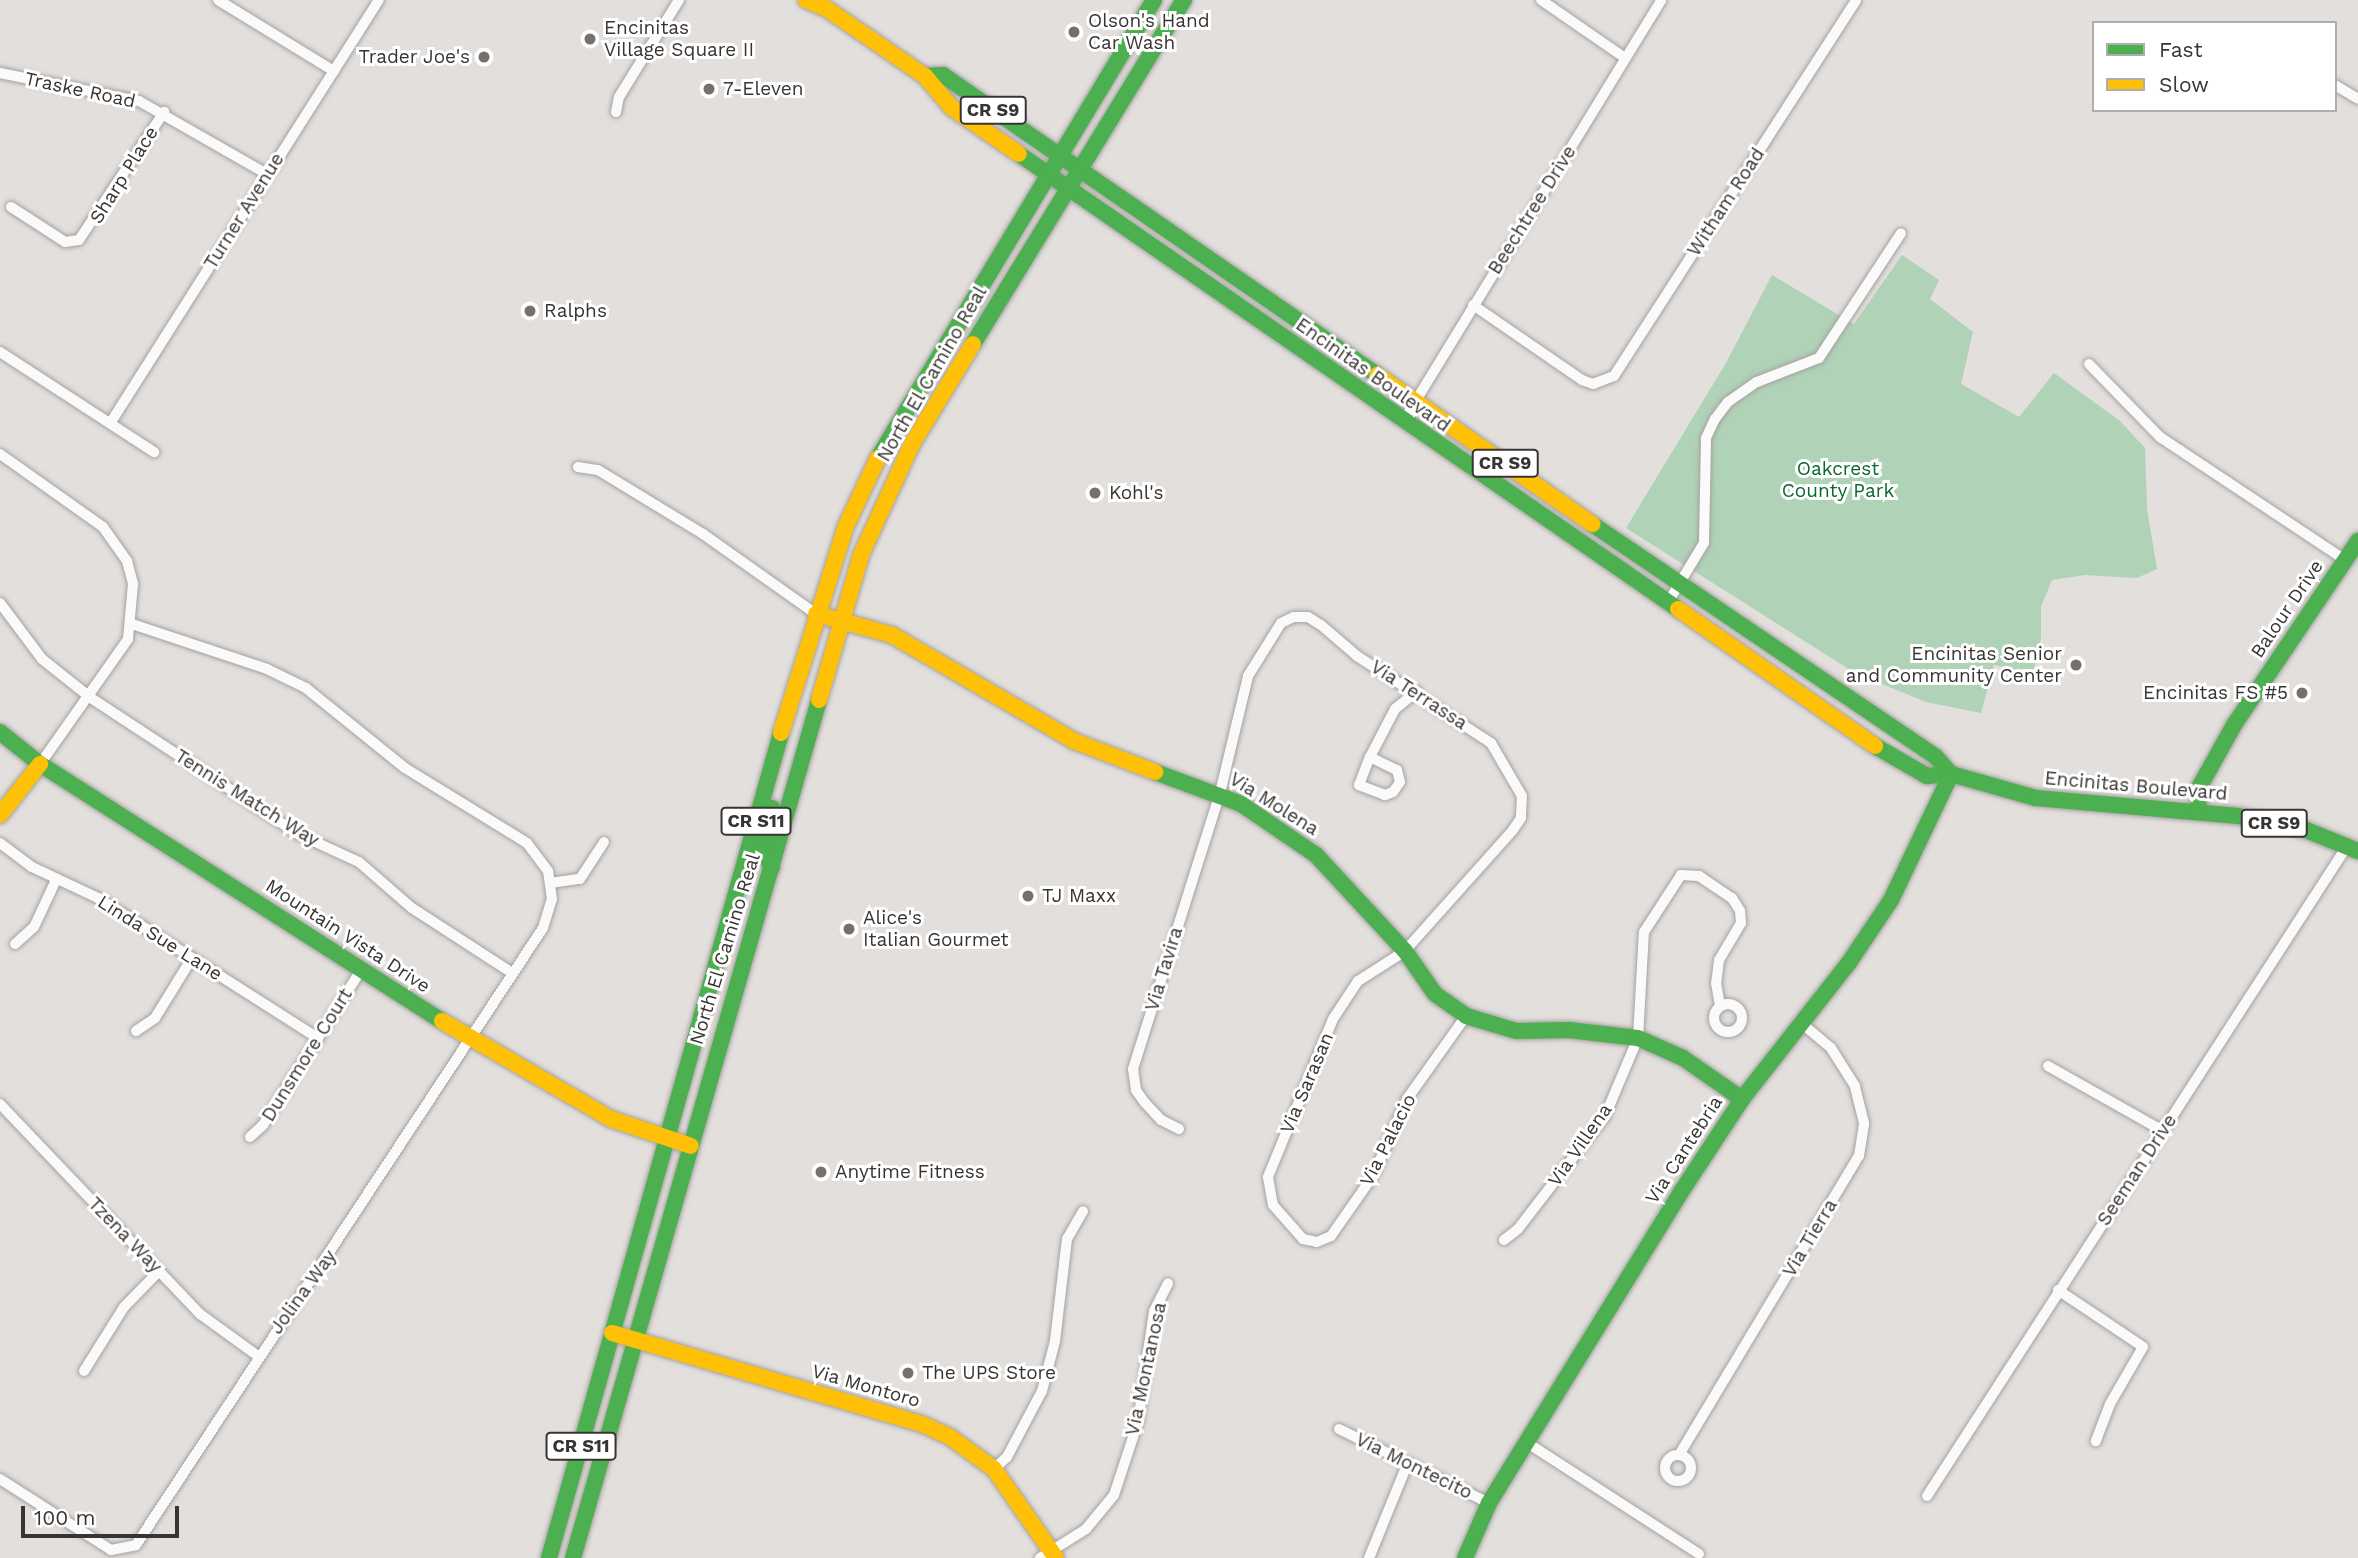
<!DOCTYPE html>
<html>
<head>
<meta charset="utf-8">
<style>
  body { margin:0 }
  #map { position:relative; width:2358px; height:1558px; overflow:hidden; background:#e2dfdc; font-family:"Work Sans",sans-serif }
  div>[style] { position:absolute }
  [style*='--x'] { left:calc(var(--x)*1px); top:calc(var(--y)*1px); width:calc(var(--w)*1px); rotate:calc(var(--a)*1deg) }
  .green>* { inset:0; background:#b0d2b7 }
  .roads { filter:drop-shadow(0 0 2px #a6a2a0) drop-shadow(0 0 2px #a6a2a0) }
  .street>* { height:10px; margin:-5px; padding:0 5px; transform-origin:5px; border-radius:5px; background:#fbfafa }
  .street>.ring { margin:-5px; padding:0; box-sizing:content-box; background:none; border:10px solid #fbfafa; border-radius:50% }
  .fast>* { height:16px; margin:-8px; padding:0 8px; transform-origin:8px; border-radius:8px; background:#4caf50 }
  .slow>* { height:16px; margin:-8px; padding:0 8px; transform-origin:8px; border-radius:8px; background:#ffc107 }
  .dots>* { width:19px; height:19px; translate:-50% -50%; box-sizing:border-box; border:4px solid #fff; border-radius:50% }
  span { translate:-50% -50%; white-space:nowrap; text-align:center; line-height:1.15; -webkit-text-stroke:6px #fff; paint-order:stroke }
  .shield-label span { padding:2px 5px; background:#fff; border:2px solid; border-radius:5px; -webkit-text-stroke-width:0 }
  .shield-label { font-size:18px; color:#383432; font-weight:700 }
  .poi-label { font-size:19px; color:#383432 }
  .left { translate:0 -50%; text-align:left }
  .right { translate:-100% -50%; text-align:right }
  .street-label { font-size:19px; color:#383432 }
  .park-label { font-size:19px; color:#0b6734 }
  .legend { position:absolute; left:2092px; top:21px; width:245px; height:91px; box-sizing:border-box; background:#fff; border:2px solid #afaead; margin:0; padding:9px 12px; list-style:none; font-size:21px; color:#383432 }
  .legend li { display:flex; align-items:center; gap:14px; height:35px }
  .legend b { width:35px; border:2px solid #afaead }
  .scale { position:absolute; left:21px; top:1506px; width:158px; height:32px; box-sizing:border-box; border:4px solid #383432; border-top:0; padding-left:9px; font-size:21px; line-height:24px; white-space:nowrap; color:#383432; -webkit-text-stroke:5px #fff; paint-order:stroke }
</style>
</head>
<body>
<div id="map">
  <div class="green">
    <i style="clip-path:polygon(1902px 255px,1939px 280px,1930px 299px,1973px 332px,1961px 384px,2019px 417px,2054px 373px,2120px 421px,2145px 448px,2147px 509px,2157px 569px,2137px 578px,2085px 575px,2052px 580px,2041px 607px,2041px 638px,2033px 673px,1994px 665px,1981px 713px,1926px 702px,1855px 673px,1626px 528px,1726px 363px,1772px 275px,1854px 324px)"></i>
  </div>
  <div class="roads">
    <div class="street">
      <i style="--x:218;--y:0;--w:136;--a:31.5"></i>
      <i style="--x:1541;--y:0;--w:102;--a:34.6"></i>
      <i style="--x:0;--y:73;--w:142;--a:11.4"></i>
      <i style="--x:139;--y:101;--w:147;--a:29.7"></i>
      <i style="--x:2335;--y:85;--w:27;--a:31"></i>
      <i style="--x:616;--y:112;--w:15;--a:-79"></i>
      <i style="--x:619;--y:97;--w:114;--a:-58.3"></i>
      <i style="--x:11;--y:207;--w:64;--a:32.9"></i>
      <i style="--x:65;--y:242;--w:14;--a:-8"></i>
      <i style="--x:79;--y:240;--w:154;--a:-56.4"></i>
      <i style="--x:1473;--y:305;--w:132;--a:34.5"></i>
      <i style="--x:1582;--y:380;--w:12;--a:20"></i>
      <i style="--x:1593;--y:384;--w:22;--a:-21"></i>
      <i style="--x:1614;--y:376;--w:447;--a:-57.2"></i>
      <i style="--x:0;--y:352;--w:184;--a:33"></i>
      <i style="--x:2089;--y:364;--w:102;--a:45.8"></i>
      <i style="--x:2160;--y:437;--w:222;--a:33.6"></i>
      <i style="--x:1404;--y:420;--w:492;--a:-58.5"></i>
      <i style="--x:111;--y:422;--w:500;--a:-57.6"></i>
      <i style="--x:0;--y:454;--w:126;--a:35.3"></i>
      <i style="--x:103;--y:527;--w:42;--a:54.8"></i>
      <i style="--x:127;--y:561;--w:24;--a:75"></i>
      <i style="--x:133;--y:584;--w:55;--a:95.2"></i>
      <i style="--x:128;--y:639;--w:153;--a:125.1"></i>
      <i style="--x:578;--y:467;--w:20;--a:9"></i>
      <i style="--x:598;--y:470;--w:123;--a:31.4"></i>
      <i style="--x:703;--y:534;--w:138;--a:35.3"></i>
      <i style="--x:0;--y:603;--w:70;--a:53.1"></i>
      <i style="--x:42;--y:659;--w:63;--a:38.5"></i>
      <i style="--x:91;--y:698;--w:248;--a:33.3"></i>
      <i style="--x:298;--y:834;--w:67;--a:24.7"></i>
      <i style="--x:359;--y:862;--w:70;--a:41"></i>
      <i style="--x:412;--y:908;--w:119;--a:33"></i>
      <i style="--x:1667;--y:604;--w:71;--a:-58.8"></i>
      <i style="--x:1704;--y:543;--w:105;--a:-88.9"></i>
      <i style="--x:1706;--y:438;--w:21;--a:-65"></i>
      <i style="--x:1715;--y:419;--w:21;--a:-53"></i>
      <i style="--x:1728;--y:402;--w:35;--a:-35"></i>
      <i style="--x:1757;--y:382;--w:66;--a:-21.2"></i>
      <i style="--x:1819;--y:358;--w:149;--a:-56.7"></i>
      <i style="--x:1370;--y:757;--w:30;--a:26"></i>
      <i style="--x:1397;--y:770;--w:12;--a:76"></i>
      <i style="--x:1400;--y:782;--w:12;--a:125"></i>
      <i style="--x:1393;--y:792;--w:9;--a:159"></i>
      <i style="--x:1385;--y:795;--w:28;--a:-159"></i>
      <i style="--x:1359;--y:785;--w:30;--a:-69"></i>
      <i style="--x:1370;--y:757;--w:54;--a:-62.5"></i>
      <i style="--x:1395;--y:709;--w:28;--a:-39"></i>
      <i style="--x:0;--y:843;--w:40;--a:37"></i>
      <i style="--x:32;--y:867;--w:73;--a:25.2"></i>
      <i style="--x:98;--y:898;--w:261;--a:32.5"></i>
      <i style="--x:550;--y:883;--w:30;--a:-8"></i>
      <i style="--x:580;--y:879;--w:44;--a:-57"></i>
      <i style="--x:15;--y:944;--w:25;--a:-42"></i>
      <i style="--x:34;--y:927;--w:52;--a:-64.9"></i>
      <i class="ring" style="left:1714px;top:1004px;width:18px;height:18px"></i>
      <i style="--x:136;--y:1031;--w:23;--a:-34"></i>
      <i style="--x:155;--y:1018;--w:70;--a:-58.3"></i>
      <i style="--x:2048;--y:1066;--w:132;--a:29.5"></i>
      <i style="--x:0;--y:1104;--w:290;--a:46.4"></i>
      <i style="--x:200;--y:1314;--w:72;--a:35.9"></i>
      <i style="--x:1179;--y:1129;--w:20;--a:-153"></i>
      <i style="--x:1161;--y:1120;--w:23;--a:-133"></i>
      <i style="--x:1145;--y:1103;--w:16;--a:-125"></i>
      <i style="--x:1136;--y:1090;--w:21;--a:-98"></i>
      <i style="--x:1133;--y:1069;--w:289;--a:-72.5"></i>
      <i style="--x:1220;--y:793;--w:120;--a:-76.5"></i>
      <i style="--x:1248;--y:676;--w:62;--a:-58.1"></i>
      <i style="--x:1281;--y:623;--w:14;--a:-25"></i>
      <i style="--x:1294;--y:617;--w:14;--a:0"></i>
      <i style="--x:1308;--y:617;--w:15;--a:32"></i>
      <i style="--x:1321;--y:625;--w:48;--a:40.7"></i>
      <i style="--x:1357;--y:656;--w:160;--a:33"></i>
      <i style="--x:1491;--y:743;--w:61;--a:59.7"></i>
      <i style="--x:1522;--y:796;--w:22;--a:93"></i>
      <i style="--x:1521;--y:818;--w:14;--a:124"></i>
      <i style="--x:1513;--y:830;--w:162;--a:131.8"></i>
      <i style="--x:1405;--y:951;--w:56;--a:147.4"></i>
      <i style="--x:1358;--y:981;--w:45;--a:123.3"></i>
      <i style="--x:1333;--y:1019;--w:171;--a:112.4"></i>
      <i style="--x:1268;--y:1177;--w:28;--a:80"></i>
      <i style="--x:1273;--y:1205;--w:45;--a:48.6"></i>
      <i style="--x:1303;--y:1239;--w:14;--a:12"></i>
      <i style="--x:1317;--y:1242;--w:15;--a:-23"></i>
      <i style="--x:1331;--y:1236;--w:73;--a:-55"></i>
      <i style="--x:1373;--y:1176;--w:84;--a:-66.2"></i>
      <i style="--x:1407;--y:1099;--w:102;--a:-54.6"></i>
      <i style="--x:250;--y:1137;--w:18;--a:-43"></i>
      <i style="--x:263;--y:1125;--w:183;--a:-57.7"></i>
      <i style="--x:1504;--y:1240;--w:18;--a:-38"></i>
      <i style="--x:1518;--y:1229;--w:143;--a:-52.4"></i>
      <i style="--x:1605;--y:1116;--w:85;--a:-67.1"></i>
      <i style="--x:1638;--y:1038;--w:106;--a:-86.8"></i>
      <i style="--x:1644;--y:932;--w:68;--a:-57"></i>
      <i style="--x:1681;--y:875;--w:18;--a:3"></i>
      <i style="--x:1699;--y:876;--w:40;--a:34"></i>
      <i style="--x:1732;--y:898;--w:15;--a:58"></i>
      <i style="--x:1740;--y:911;--w:12;--a:85"></i>
      <i style="--x:1741;--y:923;--w:43;--a:120.7"></i>
      <i style="--x:1719;--y:960;--w:23;--a:97"></i>
      <i style="--x:1716;--y:983;--w:23;--a:80"></i>
      <i style="--x:2058;--y:1290;--w:102;--a:33.8"></i>
      <i style="--x:2143;--y:1347;--w:66;--a:120.1"></i>
      <i style="--x:2110;--y:1404;--w:40;--a:111"></i>
      <i style="--x:84;--y:1371;--w:75;--a:-58"></i>
      <i style="--x:124;--y:1307;--w:50;--a:-45.8"></i>
      <i style="--x:1339;--y:1429;--w:167;--a:26.3"></i>
      <i style="--x:1526;--y:1442;--w:206;--a:32.9"></i>
      <i class="ring" style="left:1665px;top:1455px;width:16px;height:16px"></i>
      <i style="--x:1679;--y:1455;--w:349;--a:-59"></i>
      <i style="--x:1859;--y:1156;--w:33;--a:-81"></i>
      <i style="--x:1864;--y:1123;--w:38;--a:-104"></i>
      <i style="--x:1855;--y:1086;--w:45;--a:-122.3"></i>
      <i style="--x:1831;--y:1048;--w:40;--a:-140"></i>
      <i style="--x:994;--y:1469;--w:18;--a:-43"></i>
      <i style="--x:1007;--y:1457;--w:75;--a:-62.1"></i>
      <i style="--x:1042;--y:1391;--w:52;--a:-75.4"></i>
      <i style="--x:1055;--y:1341;--w:103;--a:-83.3"></i>
      <i style="--x:1067;--y:1239;--w:32;--a:-60"></i>
      <i style="--x:0;--y:1479;--w:132;--a:32.6"></i>
      <i style="--x:111;--y:1550;--w:25;--a:-11"></i>
      <i style="--x:136;--y:1545;--w:739;--a:-56.59"></i>
      <i style="--x:543;--y:928;--w:30;--a:-73"></i>
      <i style="--x:552;--y:899;--w:28;--a:-98"></i>
      <i style="--x:548;--y:871;--w:35;--a:-127"></i>
      <i style="--x:527;--y:843;--w:143;--a:-148.4"></i>
      <i style="--x:405;--y:768;--w:127;--a:-141.1"></i>
      <i style="--x:306;--y:688;--w:43;--a:-154"></i>
      <i style="--x:267;--y:669;--w:142;--a:-161.6"></i>
      <i style="--x:1927;--y:1496;--w:774;--a:-57.13"></i>
      <i style="--x:1040;--y:1558;--w:54;--a:-32.2"></i>
      <i style="--x:1086;--y:1529;--w:44;--a:-50.5"></i>
      <i style="--x:1114;--y:1495;--w:77;--a:-71.8"></i>
      <i style="--x:1138;--y:1422;--w:112;--a:-81.8"></i>
      <i style="--x:1154;--y:1311;--w:31;--a:-63"></i>
      <i style="--x:1369;--y:1558;--w:100;--a:-67.8"></i>
    </div>
    <div class="fast">
      <i style="--x:925;--y:76;--w:18;--a:-3"></i>
      <i style="--x:943;--y:75;--w:528;--a:34.65"></i>
      <i style="--x:1019;--y:154;--w:801;--a:34.62"></i>
      <i style="--x:973;--y:344;--w:404;--a:-58.5"></i>
      <i style="--x:878;--y:458;--w:535;--a:-58.93"></i>
      <i style="--x:1592;--y:524;--w:415;--a:34.1"></i>
      <i style="--x:1936;--y:757;--w:23;--a:49"></i>
      <i style="--x:0;--y:732;--w:51;--a:38.7"></i>
      <i style="--x:40;--y:764;--w:477;--a:32.6"></i>
      <i style="--x:1875;--y:746;--w:60;--a:30"></i>
      <i style="--x:1927;--y:776;--w:24;--a:-5"></i>
      <i style="--x:1951;--y:774;--w:88;--a:15.8"></i>
      <i style="--x:2036;--y:798;--w:203;--a:5.1"></i>
      <i style="--x:2238;--y:816;--w:69;--a:11.6"></i>
      <i style="--x:2306;--y:830;--w:56;--a:22"></i>
      <i style="--x:1155;--y:772;--w:92;--a:20.4"></i>
      <i style="--x:1241;--y:804;--w:91;--a:34.2"></i>
      <i style="--x:1316;--y:855;--w:131;--a:47.2"></i>
      <i style="--x:1405;--y:951;--w:52;--a:55.1"></i>
      <i style="--x:1435;--y:994;--w:38;--a:35"></i>
      <i style="--x:1466;--y:1016;--w:52;--a:16.7"></i>
      <i style="--x:1516;--y:1031;--w:53;--a:-1.1"></i>
      <i style="--x:1569;--y:1030;--w:69;--a:6.6"></i>
      <i style="--x:1638;--y:1038;--w:49;--a:24"></i>
      <i style="--x:1683;--y:1058;--w:72;--a:34.8"></i>
      <i style="--x:772;--y:808;--w:42;--a:103.7"></i>
      <i style="--x:762;--y:849;--w:21;--a:62"></i>
      <i style="--x:2198;--y:812;--w:26;--a:-86"></i>
      <i style="--x:2200;--y:786;--w:70;--a:-60.9"></i>
      <i style="--x:2234;--y:725;--w:222;--a:-56"></i>
      <i style="--x:549;--y:1558;--w:857;--a:-74.29"></i>
      <i style="--x:573;--y:1558;--w:893;--a:-74"></i>
      <i style="--x:1465;--y:1558;--w:60;--a:-66.4"></i>
      <i style="--x:1489;--y:1503;--w:365;--a:-58.3"></i>
      <i style="--x:1681;--y:1192;--w:111;--a:-56.7"></i>
      <i style="--x:1742;--y:1099;--w:172;--a:-51.9"></i>
      <i style="--x:1848;--y:964;--w:77;--a:-56.1"></i>
      <i style="--x:1891;--y:900;--w:140;--a:-64.5"></i>
    </div>
    <div class="slow">
      <i style="--x:806;--y:0;--w:23;--a:23"></i>
      <i style="--x:827;--y:9;--w:119;--a:34.4"></i>
      <i style="--x:925;--y:76;--w:42;--a:49.8"></i>
      <i style="--x:952;--y:108;--w:81;--a:34.5"></i>
      <i style="--x:1377;--y:375;--w:262;--a:34.7"></i>
      <i style="--x:1678;--y:609;--w:240;--a:34.8"></i>
      <i style="--x:816;--y:614;--w:79;--a:15.4"></i>
      <i style="--x:892;--y:635;--w:211;--a:30.2"></i>
      <i style="--x:1074;--y:741;--w:87;--a:20.9"></i>
      <i style="--x:819;--y:700;--w:151;--a:-73.8"></i>
      <i style="--x:861;--y:555;--w:122;--a:-65.3"></i>
      <i style="--x:912;--y:444;--w:117;--a:-58.6"></i>
      <i style="--x:781;--y:733;--w:217;--a:-72.6"></i>
      <i style="--x:846;--y:526;--w:75;--a:-64.8"></i>
      <i style="--x:0;--y:815;--w:65;--a:-51.9"></i>
      <i style="--x:442;--y:1021;--w:195;--a:30.1"></i>
      <i style="--x:611;--y:1119;--w:84;--a:18.6"></i>
      <i style="--x:612;--y:1333;--w:323;--a:16.4"></i>
      <i style="--x:922;--y:1424;--w:31;--a:25"></i>
      <i style="--x:950;--y:1437;--w:54;--a:36"></i>
      <i style="--x:994;--y:1469;--w:108;--a:55.1"></i>
    </div>
  </div>
  <div class="dots">
    <i style="left:1074px;top:32px;background:#74706e"></i>
    <i style="left:590px;top:39px;background:#74706e"></i>
    <i style="left:484px;top:57px;background:#74706e"></i>
    <i style="left:709px;top:89px;background:#74706e"></i>
    <i style="left:530px;top:311px;background:#74706e"></i>
    <i style="left:1095px;top:493px;background:#74706e"></i>
    <i style="left:2076px;top:665px;background:#74706e"></i>
    <i style="left:2302px;top:693px;background:#74706e"></i>
    <i style="left:1028px;top:896px;background:#74706e"></i>
    <i style="left:849px;top:929px;background:#74706e"></i>
    <i style="left:821px;top:1172px;background:#74706e"></i>
    <i style="left:908px;top:1373px;background:#74706e"></i>
  </div>
  <div class="shield-label">
    <span style="left:993px;top:110px">CR S9</span>
    <span style="left:1505px;top:463px">CR S9</span>
    <span style="left:756px;top:821px">CR S11</span>
    <span style="left:2274px;top:823px">CR S9</span>
    <span style="left:581px;top:1446px">CR S11</span>
  </div>
  <div class="poi-label">
    <span class="left" style="left:1088px;top:32px">Olson's Hand<br>Car Wash</span>
    <span class="left" style="left:604px;top:39px">Encinitas<br>Village Square II</span>
    <span class="right" style="left:470px;top:57px">Trader Joe's</span>
    <span class="left" style="left:723px;top:89px">7-Eleven</span>
    <span class="left" style="left:544px;top:311px">Ralphs</span>
    <span class="left" style="left:1109px;top:493px">Kohl's</span>
    <span class="right" style="left:2062px;top:665px">Encinitas Senior<br>and Community Center</span>
    <span class="right" style="left:2288px;top:693px">Encinitas FS #5</span>
    <span class="left" style="left:1042px;top:896px">TJ Maxx</span>
    <span class="left" style="left:863px;top:929px">Alice's<br>Italian Gourmet</span>
    <span class="left" style="left:835px;top:1172px">Anytime Fitness</span>
    <span class="left" style="left:922px;top:1373px">The UPS Store</span>
  </div>
  <div class="street-label">
    <span style="left:80px;top:90px;rotate:12deg">Traske Road</span>
    <span style="left:124px;top:175px;rotate:-58deg">Sharp Place</span>
    <span style="left:1726px;top:202px;rotate:-57deg">Witham Road</span>
    <span style="left:1532px;top:210px;rotate:-58deg">Beechtree Drive</span>
    <span style="left:244px;top:211px;rotate:-58deg">Turner Avenue</span>
    <span style="left:932px;top:374px;rotate:-60deg">North El Camino Real</span>
    <span style="left:1373px;top:375px;rotate:35deg">Encinitas Boulevard</span>
    <span style="left:2287px;top:609px;rotate:-56deg">Balour Drive</span>
    <span style="left:1419px;top:695px;rotate:33deg">Via Terrassa</span>
    <span style="left:2136px;top:786px;rotate:5deg">Encinitas Boulevard</span>
    <span style="left:247px;top:798px;rotate:32deg">Tennis Match Way</span>
    <span style="left:1274px;top:804px;rotate:32deg">Via Molena</span>
    <span style="left:348px;top:936px;rotate:33deg">Mountain Vista Drive</span>
    <span style="left:160px;top:938px;rotate:32deg">Linda Sue Lane</span>
    <span style="left:725px;top:949px;rotate:-73deg">North El Camino Real</span>
    <span style="left:1164px;top:969px;rotate:-73deg">Via Tavira</span>
    <span style="left:307px;top:1055px;rotate:-58deg">Dunsmore Court</span>
    <span style="left:1307px;top:1083px;rotate:-67deg">Via Sarasan</span>
    <span style="left:1388px;top:1140px;rotate:-63deg">Via Palacio</span>
    <span style="left:1580px;top:1145px;rotate:-55deg">Via Villena</span>
    <span style="left:1684px;top:1150px;rotate:-57deg">Via Cantebria</span>
    <span style="left:2137px;top:1170px;rotate:-57deg">Seeman Drive</span>
    <span style="left:125px;top:1235px;rotate:46deg">Tzena Way</span>
    <span style="left:1810px;top:1238px;rotate:-59deg">Via Tierra</span>
    <span style="left:303px;top:1292px;rotate:-54deg">Jolina Way</span>
    <span style="left:1146px;top:1369px;rotate:-78deg">Via Montanosa</span>
    <span style="left:866px;top:1386px;rotate:16deg">Via Montoro</span>
    <span style="left:1414px;top:1466px;rotate:26deg">Via Montecito</span>
  </div>
  <div class="park-label">
    <span style="left:1838px;top:480px">Oakcrest<br>County Park</span>
  </div>
  <ul class="legend">
  <li><b style="height:9px;background:#4caf50"></b>Fast</li>
  <li><b style="height:9px;background:#ffc107"></b>Slow</li>
  </ul>
  <div class="scale">100 m</div>
</div>
</body>
</html>
